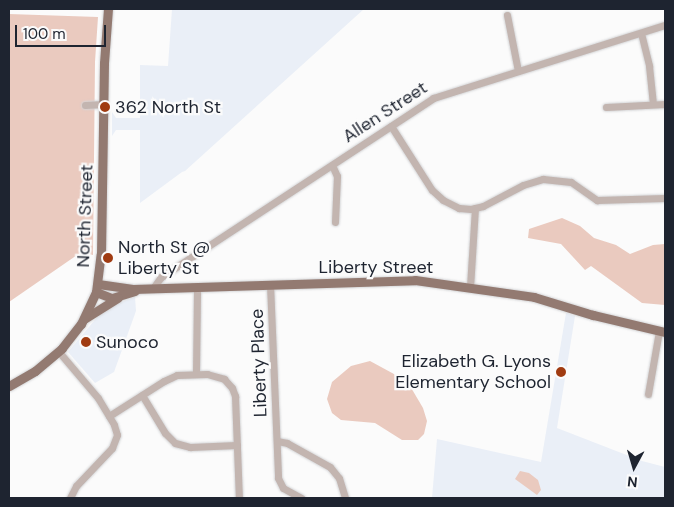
<!DOCTYPE html>
<html>
<head>
<meta charset="utf-8">
<style>
  body { margin:0 }
  #map { position:relative; width:674px; height:507px; overflow:hidden; background:#fbfbfb; font-family:"DM Sans",sans-serif }
  div>[style] { position:absolute }
  [style*='--x'] { left:calc(var(--x)*1px); top:calc(var(--y)*1px); width:calc(var(--w)*1px); rotate:calc(var(--a)*1deg) }
  .built>* { inset:0; background:#eaeff7 }
  .green>* { inset:0; background:#eacabf }
  .roads { filter:drop-shadow(0 0 1px #d3d4d6) drop-shadow(0 0 1px #d3d4d6) }
  .minor>* { height:7px; margin:-3.5px; padding:0 3.5px; transform-origin:3.5px; border-radius:3.5px; background:#c3b5b0 }
  .major>* { height:9px; margin:-4.5px; padding:0 4.5px; transform-origin:4.5px; border-radius:4.5px; background:#937a71 }
  .dots>* { width:14px; height:14px; translate:-50% -50%; box-sizing:border-box; border:2px solid #fbfbfb; border-radius:50% }
  span { translate:-50% -50%; white-space:nowrap; text-align:center; line-height:1.15; -webkit-text-stroke:4.5px #fbfbfb; paint-order:stroke }
  .poi-label { font-size:18px; color:#1e2430 }
  .left { translate:0 -50%; text-align:left }
  .right { translate:-100% -50%; text-align:right }
  .street-label { font-size:18px; color:#1e2430 }
  .frame { position:absolute; inset:0; border:10px solid #1e2430; pointer-events:none }
  .north { position:absolute; left:609px; top:442px; width:50px; height:50px; -webkit-text-stroke:4px #fbfbfb; paint-order:stroke; rotate:186deg; font-size:14px; font-weight:700; line-height:20px; text-align:center; color:#1e2430 }
  .north::after { content:''; display:block; margin:auto; width:18px; height:22px; background:#1e2430; clip-path:polygon(50% 0,100% 100%,50% 72%,0 100%) }
  .scale { position:absolute; left:15px; top:25px; width:91px; height:22px; box-sizing:border-box; border:2px solid #1e2430; border-top:0; padding-left:6px; font-size:15px; line-height:18px; white-space:nowrap; color:#1e2430; -webkit-text-stroke:4px #fbfbfb; paint-order:stroke }
</style>
</head>
<body>
<div id="map">
  <div class="built">
    <i style="clip-path:polygon(172px 9px,364px 9px,185px 171px,182px 172px,140px 203px,140px 130px,116px 130px,112px 136px,112px 112px,116px 118px,140px 118px,140px 65px,168px 66px)"></i>
    <i style="clip-path:polygon(135px 297px,136px 311px,114px 372px,95px 383px,68px 352px,99px 315px,114px 305px)"></i>
    <i style="clip-path:polygon(566px 313px,575px 316px,557px 428px,642px 461px,665px 467px,664px 498px,432px 498px,437px 439px,541px 462px)"></i>
  </div>
  <div class="green">
    <i style="clip-path:polygon(9px 14px,98px 17px,95px 62px,93px 255px,80px 253px,9px 302px)"></i>
    <i style="clip-path:polygon(562px 218px,580px 226px,594px 238px,616px 245px,630px 254px,653px 245px,665px 244px,665px 305px,642px 303px,591px 266px,585px 270px,561px 244px,528px 238px,529px 229px)"></i>
    <i style="clip-path:polygon(370px 361px,405px 380px,413px 391px,423px 408px,427px 421px,424px 434px,418px 440px,402px 440px,375px 423px,341px 420px,332px 413px,327px 399px,332px 382px,351px 366px)"></i>
    <i style="clip-path:polygon(520px 471px,529px 473px,538px 480px,541px 490px,537px 495px,515px 479px)"></i>
  </div>
  <div class="roads">
    <div class="minor">
      <i style="--x:507;--y:15;--w:57;--a:78.9"></i>
      <i style="--x:641;--y:33;--w:34;--a:76"></i>
      <i style="--x:649;--y:66;--w:38;--a:84"></i>
      <i style="--x:85;--y:105;--w:19;--a:-3"></i>
      <i style="--x:606;--y:107;--w:59;--a:-2.9"></i>
      <i style="--x:391;--y:126;--w:76;--a:57.4"></i>
      <i style="--x:432;--y:190;--w:15;--a:42"></i>
      <i style="--x:443;--y:200;--w:18;--a:27"></i>
      <i style="--x:459;--y:208;--w:12;--a:5"></i>
      <i style="--x:471;--y:209;--w:12;--a:-14"></i>
      <i style="--x:483;--y:206;--w:45;--a:-27.7"></i>
      <i style="--x:523;--y:185;--w:21;--a:-17"></i>
      <i style="--x:543;--y:179;--w:28;--a:6"></i>
      <i style="--x:571;--y:182;--w:32;--a:35"></i>
      <i style="--x:597;--y:200;--w:68;--a:-1.7"></i>
      <i style="--x:332;--y:165;--w:12;--a:66"></i>
      <i style="--x:337;--y:176;--w:46;--a:92.5"></i>
      <i style="--x:270;--y:284;--w:194;--a:87.6"></i>
      <i style="--x:278;--y:478;--w:11;--a:63"></i>
      <i style="--x:283;--y:488;--w:21;--a:29"></i>
      <i style="--x:470;--y:287;--w:79;--a:-86.4"></i>
      <i style="--x:153;--y:288;--w:14;--a:-54"></i>
      <i style="--x:161;--y:277;--w:326;--a:-33.3"></i>
      <i style="--x:433;--y:98;--w:243;--a:-17.5"></i>
      <i style="--x:59;--y:352;--w:60;--a:49.7"></i>
      <i style="--x:98;--y:398;--w:31;--a:59"></i>
      <i style="--x:114;--y:425;--w:10;--a:73"></i>
      <i style="--x:117;--y:435;--w:14;--a:111"></i>
      <i style="--x:112;--y:448;--w:52;--a:133.5"></i>
      <i style="--x:76;--y:486;--w:13;--a:117"></i>
      <i style="--x:196;--y:374;--w:87;--a:-89.3"></i>
      <i style="--x:648;--y:394;--w:64;--a:-80.1"></i>
      <i style="--x:142;--y:395;--w:44;--a:58.8"></i>
      <i style="--x:165;--y:433;--w:14;--a:45"></i>
      <i style="--x:175;--y:443;--w:16;--a:15"></i>
      <i style="--x:190;--y:447;--w:47;--a:-2.4"></i>
      <i style="--x:109;--y:416;--w:65;--a:-32.5"></i>
      <i style="--x:164;--y:381;--w:14;--a:-25"></i>
      <i style="--x:177;--y:375;--w:30;--a:-2"></i>
      <i style="--x:207;--y:374;--w:18;--a:16"></i>
      <i style="--x:224;--y:379;--w:12;--a:48"></i>
      <i style="--x:232;--y:388;--w:9;--a:69"></i>
      <i style="--x:235;--y:396;--w:102;--a:87.8"></i>
      <i style="--x:277;--y:441;--w:10;--a:11"></i>
      <i style="--x:287;--y:443;--w:49;--a:29.2"></i>
      <i style="--x:330;--y:467;--w:14;--a:51"></i>
      <i style="--x:339;--y:478;--w:21;--a:73"></i>
    </div>
    <div class="major">
      <i style="--x:98;--y:284;--w:35;--a:8"></i>
      <i style="--x:133;--y:289;--w:282;--a:-1.8"></i>
      <i style="--x:415;--y:280;--w:120;--a:8.1"></i>
      <i style="--x:534;--y:297;--w:62;--a:17"></i>
      <i style="--x:593;--y:315;--w:74;--a:13.3"></i>
      <i style="--x:96;--y:292;--w:17;--a:21"></i>
      <i style="--x:112;--y:298;--w:24;--a:-17"></i>
      <i style="--x:84;--y:319;--w:40;--a:-32"></i>
      <i style="--x:9;--y:386;--w:30;--a:-30"></i>
      <i style="--x:35;--y:371;--w:35;--a:-40"></i>
      <i style="--x:62;--y:348;--w:31;--a:-52"></i>
      <i style="--x:81;--y:324;--w:35;--a:-65"></i>
      <i style="--x:96;--y:292;--w:38;--a:-83"></i>
      <i style="--x:101;--y:254;--w:191;--a:-89.1"></i>
      <i style="--x:104;--y:63;--w:54;--a:-85.8"></i>
    </div>
  </div>
  <div class="dots">
    <i style="left:105px;top:107px;background:#a03b11"></i>
    <i style="left:108px;top:258px;background:#a03b11"></i>
    <i style="left:86px;top:342px;background:#a03b11"></i>
    <i style="left:561px;top:372px;background:#a03b11"></i>
  </div>
  <div class="poi-label">
    <span class="left" style="left:115px;top:107px">362 North St</span>
    <span class="left" style="left:118px;top:258px">North St @<br>Liberty St</span>
    <span class="left" style="left:96px;top:342px">Sunoco</span>
    <span class="right" style="left:551px;top:372px">Elizabeth G. Lyons<br>Elementary School</span>
  </div>
  <div class="street-label">
    <span style="left:385px;top:112px;rotate:-33deg">Allen Street</span>
    <span style="left:85px;top:216px;rotate:-88deg">North Street</span>
    <span style="left:376px;top:267px">Liberty Street</span>
    <span style="left:259px;top:363px;rotate:-92deg">Liberty Place</span>
  </div>
  <div class="frame"></div>
  <div class="north">N</div>
  <div class="scale">100 m</div>
</div>
</body>
</html>
